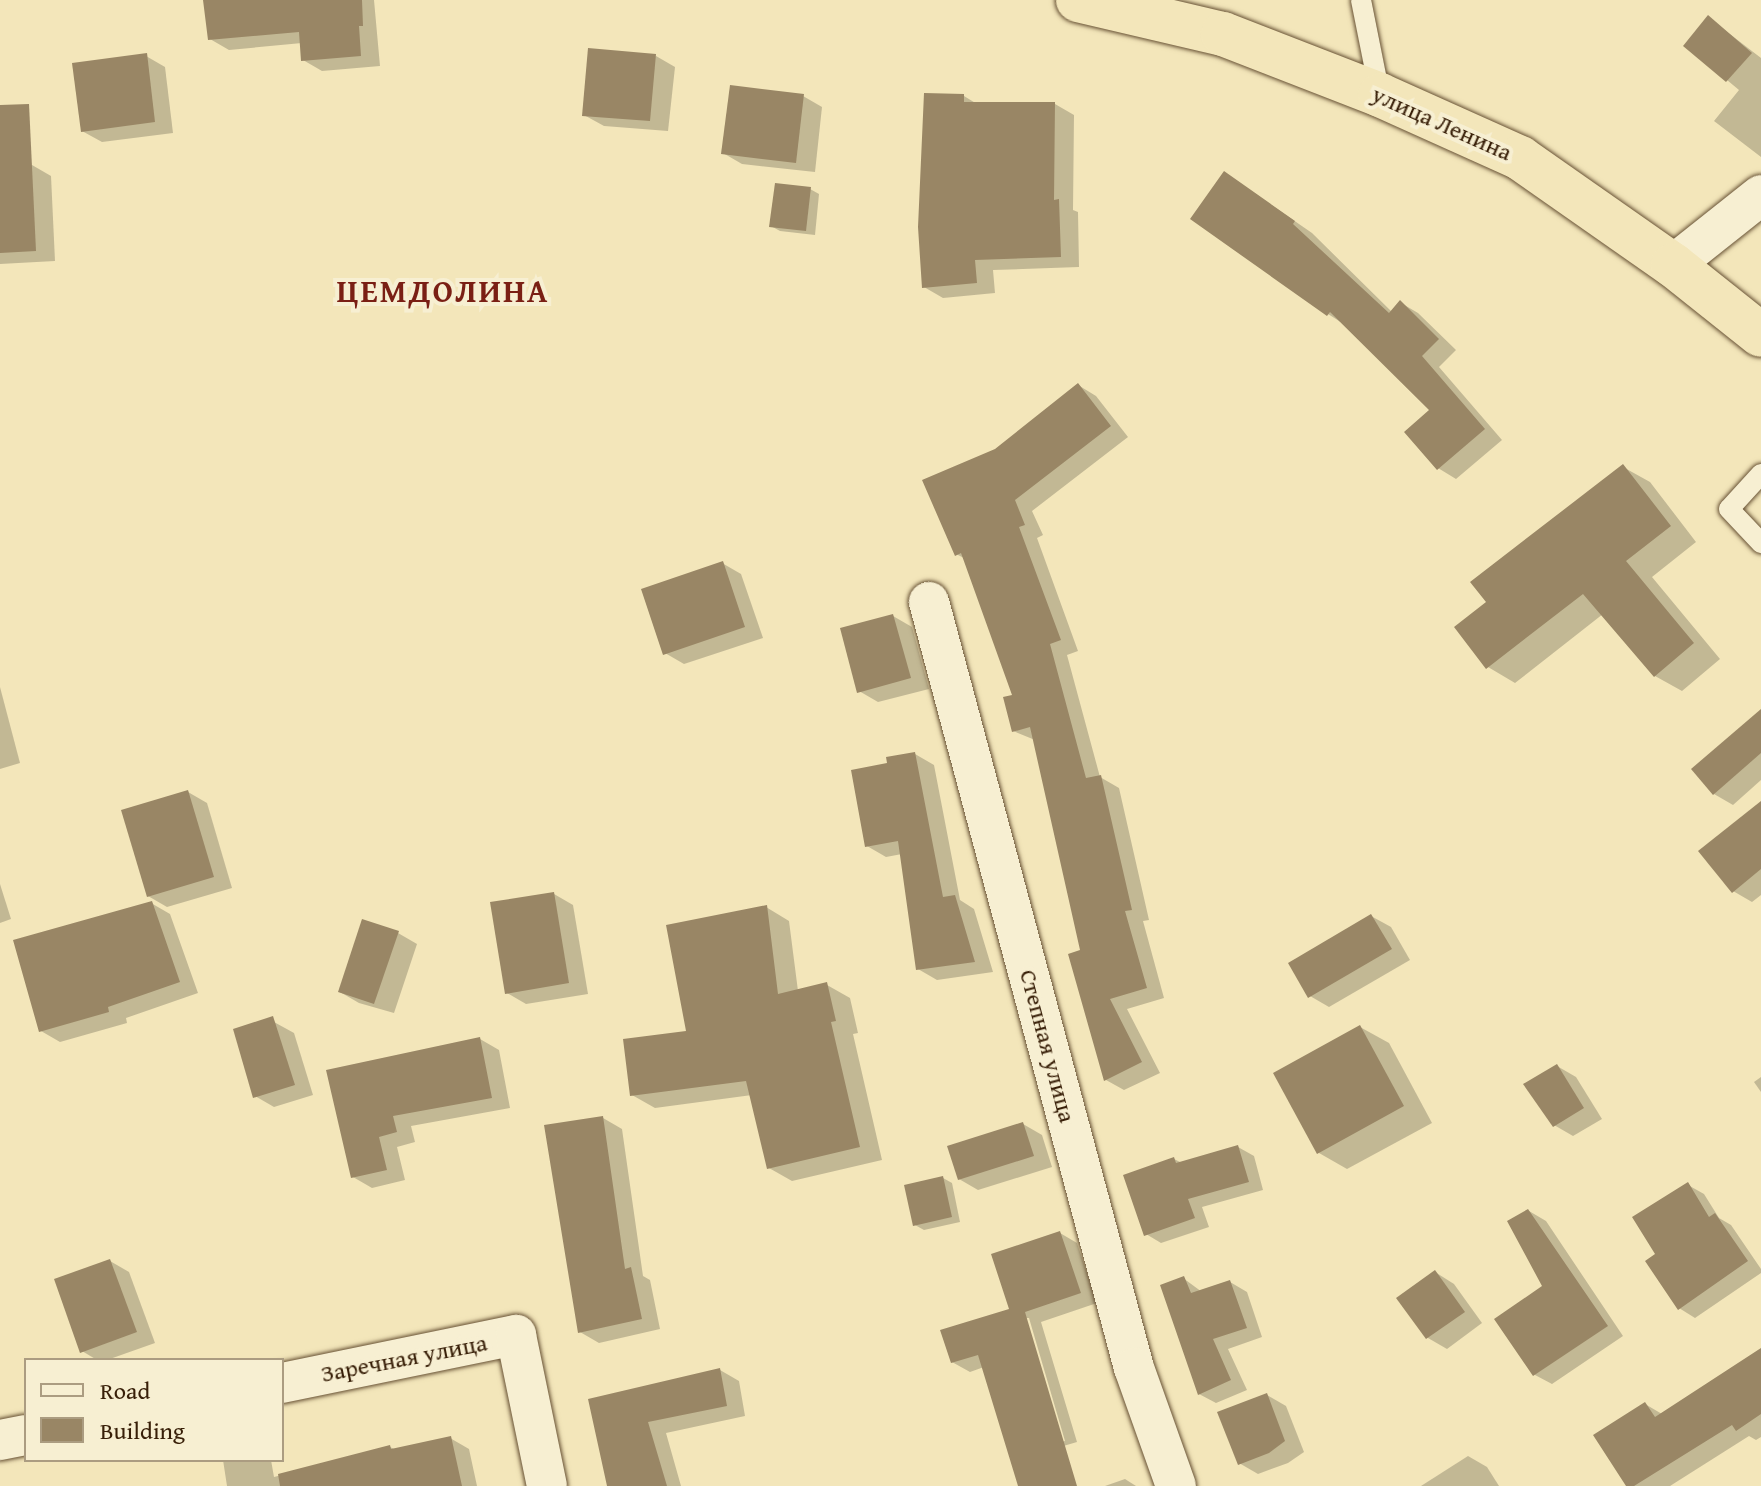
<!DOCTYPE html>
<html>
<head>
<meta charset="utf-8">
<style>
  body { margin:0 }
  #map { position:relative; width:1761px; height:1486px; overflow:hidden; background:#f3e6ba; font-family:"Gentium Book Plus",serif }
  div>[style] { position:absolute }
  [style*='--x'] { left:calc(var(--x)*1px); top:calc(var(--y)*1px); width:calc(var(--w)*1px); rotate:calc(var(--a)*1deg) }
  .shadow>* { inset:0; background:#0003 }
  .building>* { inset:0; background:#998665 }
  .roads { filter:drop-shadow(0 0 2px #675134) drop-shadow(0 0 2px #675134) }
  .service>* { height:20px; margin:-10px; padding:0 10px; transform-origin:10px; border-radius:10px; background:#f7efd2 }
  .minor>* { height:40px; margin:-20px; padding:0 20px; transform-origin:20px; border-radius:20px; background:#f7efd2 }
  .trunk>* { height:44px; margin:-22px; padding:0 22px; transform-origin:22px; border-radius:22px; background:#f3e6ba }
  span { translate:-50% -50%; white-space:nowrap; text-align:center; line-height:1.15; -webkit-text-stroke:8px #f7efd2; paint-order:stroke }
  .street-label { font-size:24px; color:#381f08 }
  .district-label { font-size:32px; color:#7a1f14; font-weight:700; letter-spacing:2px }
  .legend { position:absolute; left:24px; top:1358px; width:260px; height:104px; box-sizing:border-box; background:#f7efd2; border:2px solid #ab9c81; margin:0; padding:10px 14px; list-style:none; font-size:24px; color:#381f08 }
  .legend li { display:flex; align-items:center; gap:16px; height:40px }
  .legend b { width:40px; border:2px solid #ab9c81 }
</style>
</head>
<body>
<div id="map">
  <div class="shadow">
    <i style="clip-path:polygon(205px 0,374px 0,380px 66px,322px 71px,303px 60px,302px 43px,229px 50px,210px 39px)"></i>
    <i style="clip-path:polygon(1709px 18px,1761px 58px,1761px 157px,1714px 121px,1739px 90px,1685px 45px)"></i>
    <i style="clip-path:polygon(146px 56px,165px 67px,173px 133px,102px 142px,82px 131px)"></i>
    <i style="clip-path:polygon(656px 56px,675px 67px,668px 131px,604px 126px,584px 115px)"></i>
    <i style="clip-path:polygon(803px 96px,822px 107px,815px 172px,742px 164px,723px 153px)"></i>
    <i style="clip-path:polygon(964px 96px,977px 104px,1055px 104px,1074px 115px,1073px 210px,1078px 212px,1079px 267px,993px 270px,995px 293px,943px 298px,924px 287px)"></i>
    <i style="clip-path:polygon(32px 165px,51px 176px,55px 261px,0 264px,0 166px)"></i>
    <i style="clip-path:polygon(1225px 173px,1312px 233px,1392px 312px,1401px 303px,1418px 313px,1456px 350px,1439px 367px,1502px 440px,1456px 479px,1438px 468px,1432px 410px,1347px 326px,1328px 314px)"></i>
    <i style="clip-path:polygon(810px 189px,819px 194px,815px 235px,780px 231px,771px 226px)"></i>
    <i style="clip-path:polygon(1078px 385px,1096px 396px,1128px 437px,1032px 511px,1043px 535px,1037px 538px,1078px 651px,1067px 655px,1100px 777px,1119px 788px,1149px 920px,1143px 921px,1164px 998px,1127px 1009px,1160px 1073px,1124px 1090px,1106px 1080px,1083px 951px,1035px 740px,1013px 731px,1014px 696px,964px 558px,956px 554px,996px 451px)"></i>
    <i style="clip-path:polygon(1623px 467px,1650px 482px,1696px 542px,1652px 577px,1720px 659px,1682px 691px,1655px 676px,1603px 614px,1515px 683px,1488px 667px,1489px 603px)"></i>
    <i style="clip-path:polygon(722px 563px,741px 574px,763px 638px,684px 664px,665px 653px)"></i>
    <i style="clip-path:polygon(893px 616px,912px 627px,929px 689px,878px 702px,859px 691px)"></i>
    <i style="clip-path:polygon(0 687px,20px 763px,0 769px)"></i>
    <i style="clip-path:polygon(1761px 711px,1761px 780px,1733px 805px,1714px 794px)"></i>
    <i style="clip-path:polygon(915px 754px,934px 765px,960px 900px,974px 909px,993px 972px,937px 980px,918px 969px,902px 854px,886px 857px,867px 846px,889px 765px)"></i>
    <i style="clip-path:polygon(188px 792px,207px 803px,232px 888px,167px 907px,148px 896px)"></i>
    <i style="clip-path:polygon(1761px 809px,1761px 895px,1752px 902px,1733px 891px)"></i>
    <i style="clip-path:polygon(0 884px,11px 919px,0 923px)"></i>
    <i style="clip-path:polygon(554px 894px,573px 905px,588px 994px,526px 1004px,507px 993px)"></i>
    <i style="clip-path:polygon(151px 903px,170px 914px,198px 993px,126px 1018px,127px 1023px,60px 1042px,41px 1031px)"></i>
    <i style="clip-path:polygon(766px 907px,789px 921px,798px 991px,827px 985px,850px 998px,858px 1033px,853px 1034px,882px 1160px,792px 1181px,769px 1168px,752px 1095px,655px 1108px,632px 1095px,688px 1032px)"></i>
    <i style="clip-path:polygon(1371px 916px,1391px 927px,1410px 960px,1329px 1007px,1310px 996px)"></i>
    <i style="clip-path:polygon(398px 933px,417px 944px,394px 1013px,359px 1003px,340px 992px)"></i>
    <i style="clip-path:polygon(274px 1022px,294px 1033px,313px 1095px,274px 1107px,255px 1096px)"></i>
    <i style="clip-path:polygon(1360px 1027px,1389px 1043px,1432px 1123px,1347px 1169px,1319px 1153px)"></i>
    <i style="clip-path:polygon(480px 1039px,499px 1050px,510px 1108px,411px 1126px,415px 1142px,397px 1147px,405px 1180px,372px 1188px,353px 1177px,328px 1071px)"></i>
    <i style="clip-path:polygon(1557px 1066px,1576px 1077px,1602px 1119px,1573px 1136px,1554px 1125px)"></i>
    <i style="clip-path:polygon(1761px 1077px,1761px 1092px,1754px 1082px)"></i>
    <i style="clip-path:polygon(603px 1118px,622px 1129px,643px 1276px,650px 1280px,660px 1329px,599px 1343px,580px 1332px)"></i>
    <i style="clip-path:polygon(1023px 1124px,1042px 1135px,1052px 1167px,978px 1190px,959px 1179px)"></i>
    <i style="clip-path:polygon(1238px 1147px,1254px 1156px,1263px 1190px,1202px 1207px,1209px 1227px,1161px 1243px,1146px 1234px,1174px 1159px,1182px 1163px)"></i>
    <i style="clip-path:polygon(943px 1178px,952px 1183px,960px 1222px,924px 1230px,915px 1225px)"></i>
    <i style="clip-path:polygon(1688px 1185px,1704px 1194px,1719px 1218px,1731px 1225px,1761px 1269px,1761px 1273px,1695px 1318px,1679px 1308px,1658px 1255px)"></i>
    <i style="clip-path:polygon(1529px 1211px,1546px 1221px,1623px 1336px,1552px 1384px,1535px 1375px,1544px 1287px)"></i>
    <i style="clip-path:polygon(evenodd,1060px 1233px,1077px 1243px,1097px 1303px,1041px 1322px,1077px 1442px,1026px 1457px,984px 1367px,970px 1372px,952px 1362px,1011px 1311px,1060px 1233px,1024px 1318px,1029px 1318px,1065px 1441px,1061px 1442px,1024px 1318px)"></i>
    <i style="clip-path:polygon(110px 1261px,129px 1272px,155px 1343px,107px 1360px,97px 1360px,82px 1351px)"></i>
    <i style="clip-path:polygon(1435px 1272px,1454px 1284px,1482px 1323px,1447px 1349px,1428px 1338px,1399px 1298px)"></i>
    <i style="clip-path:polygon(1183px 1278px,1202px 1292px,1230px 1282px,1247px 1292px,1262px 1337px,1228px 1349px,1247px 1390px,1216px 1403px,1199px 1394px)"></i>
    <i style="clip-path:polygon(1761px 1351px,1761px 1437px,1756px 1440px,1749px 1436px,1670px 1486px,1628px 1486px,1645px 1404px,1662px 1414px)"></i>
    <i style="clip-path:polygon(720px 1370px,739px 1381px,745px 1416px,666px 1433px,681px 1486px,612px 1486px,591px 1400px)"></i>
    <i style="clip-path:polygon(1267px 1395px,1286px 1406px,1304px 1452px,1288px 1463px,1258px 1474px,1239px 1463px)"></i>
    <i style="clip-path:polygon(450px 1438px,469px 1449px,477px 1486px,227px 1486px,223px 1460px,271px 1460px,274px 1477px,390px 1447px,396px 1450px)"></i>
    <i style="clip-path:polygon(1468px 1456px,1487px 1467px,1499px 1486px,1421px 1486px)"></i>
    <i style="clip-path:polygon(1125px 1479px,1136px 1486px,1105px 1486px)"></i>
  </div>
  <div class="building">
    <i style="clip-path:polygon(203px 0,362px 0,363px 26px,359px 26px,361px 56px,301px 61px,299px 32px,208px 40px)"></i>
    <i style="clip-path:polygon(1708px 15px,1752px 53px,1726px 82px,1683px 46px)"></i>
    <i style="clip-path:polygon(588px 48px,656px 54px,650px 121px,582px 116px)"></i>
    <i style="clip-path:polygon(147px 53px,155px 122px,81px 132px,72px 63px)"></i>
    <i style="clip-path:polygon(730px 85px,804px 94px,796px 163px,721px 154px)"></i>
    <i style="clip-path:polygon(924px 93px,964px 94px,964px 102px,1055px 102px,1054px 200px,1059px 199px,1061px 257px,975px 260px,977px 283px,922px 288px,918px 227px)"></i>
    <i style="clip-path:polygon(29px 104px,36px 251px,0 253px,0 105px)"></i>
    <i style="clip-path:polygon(1224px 171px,1295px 221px,1293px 224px,1389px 313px,1400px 300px,1439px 339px,1422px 356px,1485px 429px,1437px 470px,1404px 432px,1429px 410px,1330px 312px,1327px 316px,1190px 219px)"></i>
    <i style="clip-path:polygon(775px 183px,811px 187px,806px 231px,769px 227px)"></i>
    <i style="clip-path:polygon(1078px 383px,1111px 426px,1015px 500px,1025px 525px,1019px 527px,1061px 640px,1050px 644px,1086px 778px,1101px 775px,1132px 910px,1125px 911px,1147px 988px,1110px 999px,1142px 1062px,1104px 1081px,1068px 954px,1080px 950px,1030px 727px,1012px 732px,1003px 697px,1012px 695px,961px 553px,955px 556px,922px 480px,995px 449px)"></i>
    <i style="clip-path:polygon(1623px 464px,1671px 526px,1626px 561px,1694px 643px,1654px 677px,1583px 594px,1486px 669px,1454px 627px,1486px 602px,1470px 582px)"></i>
    <i style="clip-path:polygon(723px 561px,745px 627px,663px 655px,641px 589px)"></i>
    <i style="clip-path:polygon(893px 614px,911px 678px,857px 693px,840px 628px)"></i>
    <i style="clip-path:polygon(1761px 709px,1761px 753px,1713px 795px,1691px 769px)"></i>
    <i style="clip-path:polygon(915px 752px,943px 897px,955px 895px,975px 962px,916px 970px,898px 841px,865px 847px,851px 770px,887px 763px,886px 757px)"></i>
    <i style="clip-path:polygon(188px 790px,214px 877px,147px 897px,121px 810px)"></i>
    <i style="clip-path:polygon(1761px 801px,1761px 869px,1732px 893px,1698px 851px)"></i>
    <i style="clip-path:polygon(554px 892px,569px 983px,505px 994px,490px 902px)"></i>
    <i style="clip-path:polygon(152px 901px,180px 982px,108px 1007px,109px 1012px,39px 1032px,13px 940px)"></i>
    <i style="clip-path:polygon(767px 905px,778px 994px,827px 982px,836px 1021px,831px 1022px,860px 1147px,767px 1169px,746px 1081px,630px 1096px,623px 1039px,686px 1031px,666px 925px)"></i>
    <i style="clip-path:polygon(1371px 914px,1392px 949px,1308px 998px,1288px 963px)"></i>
    <i style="clip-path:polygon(362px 919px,399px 931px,374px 1004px,338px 992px)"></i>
    <i style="clip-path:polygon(273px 1016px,295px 1085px,253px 1098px,233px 1029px)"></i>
    <i style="clip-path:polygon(1360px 1025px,1404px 1106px,1317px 1154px,1273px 1073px)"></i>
    <i style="clip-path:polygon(480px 1037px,492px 1098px,393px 1116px,397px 1132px,379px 1137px,387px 1170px,351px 1178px,326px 1070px)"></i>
    <i style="clip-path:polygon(1557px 1064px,1584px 1108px,1553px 1127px,1523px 1084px)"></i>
    <i style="clip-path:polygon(603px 1116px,625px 1269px,631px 1267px,642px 1319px,578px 1333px,544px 1125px)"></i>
    <i style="clip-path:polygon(1023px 1122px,1034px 1156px,958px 1180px,947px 1146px)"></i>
    <i style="clip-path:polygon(1238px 1145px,1249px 1182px,1188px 1199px,1195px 1218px,1144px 1236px,1123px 1175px,1174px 1157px,1176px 1163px)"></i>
    <i style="clip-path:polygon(943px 1176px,952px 1217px,913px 1226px,904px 1185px)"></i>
    <i style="clip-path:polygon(1688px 1182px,1709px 1217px,1715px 1213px,1748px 1261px,1678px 1310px,1645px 1261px,1655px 1254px,1632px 1217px)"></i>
    <i style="clip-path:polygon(1528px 1209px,1608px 1326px,1533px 1376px,1494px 1319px,1542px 1286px,1507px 1221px)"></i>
    <i style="clip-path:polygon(1060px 1231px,1081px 1293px,1025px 1312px,1077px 1486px,1018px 1486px,978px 1355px,951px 1363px,940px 1330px,1009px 1309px,991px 1254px)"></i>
    <i style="clip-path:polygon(110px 1259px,137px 1332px,80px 1353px,54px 1279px)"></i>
    <i style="clip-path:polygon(1435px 1270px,1465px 1312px,1426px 1339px,1396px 1298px)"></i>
    <i style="clip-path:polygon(1184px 1276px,1191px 1293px,1230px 1280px,1247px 1328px,1213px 1339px,1231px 1380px,1198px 1395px,1160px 1285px)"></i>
    <i style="clip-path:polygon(1761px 1348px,1761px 1414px,1736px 1431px,1732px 1425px,1634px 1486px,1626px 1486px,1593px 1435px,1645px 1402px,1655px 1417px)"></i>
    <i style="clip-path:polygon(720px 1368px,727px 1406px,648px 1422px,667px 1486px,607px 1486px,588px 1399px)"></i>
    <i style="clip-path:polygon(1267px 1393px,1285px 1441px,1269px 1453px,1238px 1465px,1217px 1412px)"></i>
    <i style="clip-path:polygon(451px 1436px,462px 1486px,280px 1486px,278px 1474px,390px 1445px,391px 1449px)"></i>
  </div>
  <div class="roads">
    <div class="service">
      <i style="--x:1361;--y:0;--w:97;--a:78.7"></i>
      <i style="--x:1761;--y:474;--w:47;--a:132.4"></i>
      <i style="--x:1729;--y:509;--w:47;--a:46.7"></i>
    </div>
    <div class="minor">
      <i style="--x:1673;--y:265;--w:112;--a:-38.5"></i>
      <i style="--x:929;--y:602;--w:793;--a:75.02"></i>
      <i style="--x:1134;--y:1368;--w:125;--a:70.4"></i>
      <i style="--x:282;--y:1383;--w:239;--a:-11.6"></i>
      <i style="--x:516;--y:1335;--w:154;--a:78.4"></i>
      <i style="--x:0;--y:1440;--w:26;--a:-11"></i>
    </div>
    <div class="trunk">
      <i style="--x:1078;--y:0;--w:149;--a:13.2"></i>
      <i style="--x:1223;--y:34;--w:168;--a:21.2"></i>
      <i style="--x:1380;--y:95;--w:154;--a:24.2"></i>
      <i style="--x:1520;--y:158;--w:187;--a:35"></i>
      <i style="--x:1673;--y:265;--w:112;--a:38.5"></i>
    </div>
  </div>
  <div class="street-label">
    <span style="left:1442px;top:123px;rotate:24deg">улица Ленина</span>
    <span style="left:1048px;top:1046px;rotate:75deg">Степная улица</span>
    <span style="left:404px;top:1358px;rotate:-11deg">Заречная улица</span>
  </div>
  <div class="district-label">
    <span style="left:443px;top:291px">ЦЕМДОЛИНА</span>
  </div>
  <ul class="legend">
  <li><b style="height:10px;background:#f7efd2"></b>Road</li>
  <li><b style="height:22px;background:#998665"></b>Building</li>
  </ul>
</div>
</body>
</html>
